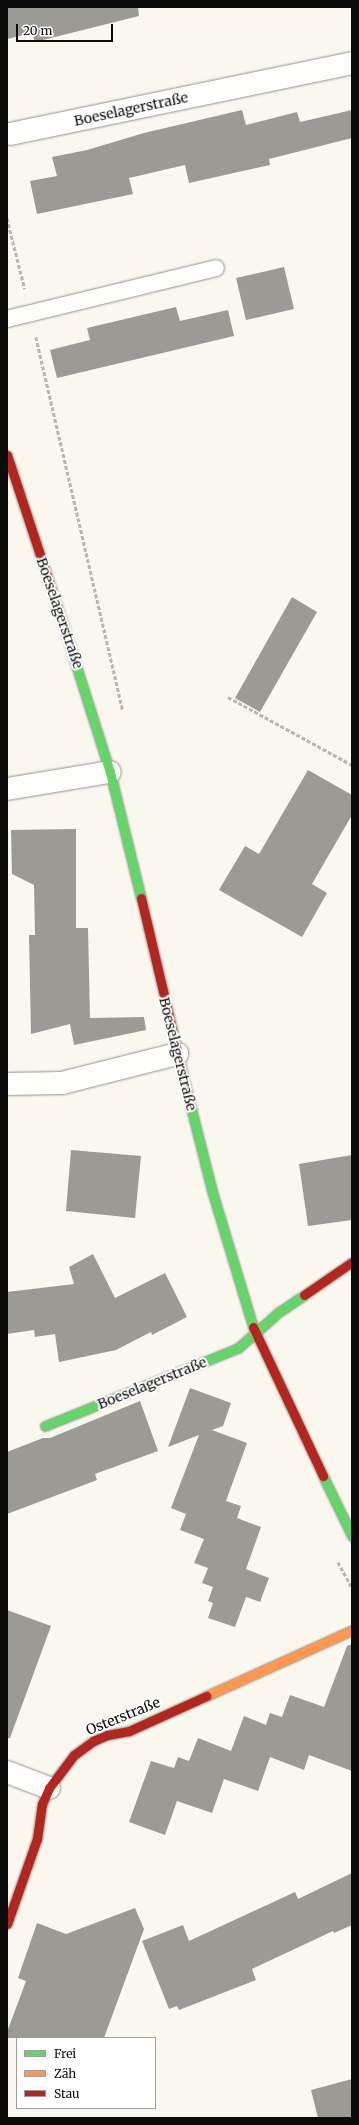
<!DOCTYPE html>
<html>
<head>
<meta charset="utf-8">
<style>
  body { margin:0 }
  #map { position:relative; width:359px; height:2125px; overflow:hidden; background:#faf7ef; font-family:Merriweather,serif }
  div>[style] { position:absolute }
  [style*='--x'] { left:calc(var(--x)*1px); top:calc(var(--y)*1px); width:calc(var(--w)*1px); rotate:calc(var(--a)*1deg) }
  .building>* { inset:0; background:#9c9a95 }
  .path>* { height:2.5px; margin-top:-1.25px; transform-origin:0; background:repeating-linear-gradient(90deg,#b7b6b5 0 4px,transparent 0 6px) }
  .roads { filter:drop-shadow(0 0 1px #93918e) drop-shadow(0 0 1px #93918e) }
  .lane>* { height:16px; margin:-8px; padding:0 8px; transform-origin:8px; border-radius:8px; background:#fefefd }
  .street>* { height:22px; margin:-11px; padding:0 11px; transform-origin:11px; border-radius:11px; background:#fefefd }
  .fast>* { height:9px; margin:-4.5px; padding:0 4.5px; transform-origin:4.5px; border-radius:4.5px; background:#63d668 }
  .slow>* { height:9px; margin:-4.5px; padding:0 4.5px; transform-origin:4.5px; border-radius:4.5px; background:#ff974d }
  .jam>* { height:9px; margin:-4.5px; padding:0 4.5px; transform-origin:4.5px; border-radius:4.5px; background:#b3261e }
  span { translate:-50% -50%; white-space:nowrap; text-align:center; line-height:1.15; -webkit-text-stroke:4px #fff; paint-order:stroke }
  .street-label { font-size:14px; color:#0b0b0b }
  .frame { position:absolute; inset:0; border:8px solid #0b0b0b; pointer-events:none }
  .legend { position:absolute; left:16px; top:2037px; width:140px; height:72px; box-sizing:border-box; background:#fff; border:1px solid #9d9d9d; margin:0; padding:5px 7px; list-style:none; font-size:12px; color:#0b0b0b }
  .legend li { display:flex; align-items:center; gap:8px; height:20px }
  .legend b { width:20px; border:1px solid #9d9d9d }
  .scale { position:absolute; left:16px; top:24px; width:97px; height:18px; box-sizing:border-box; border:2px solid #0b0b0b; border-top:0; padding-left:5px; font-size:12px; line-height:14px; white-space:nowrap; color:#0b0b0b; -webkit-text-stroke:3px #fff; paint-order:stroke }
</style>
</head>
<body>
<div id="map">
  <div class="building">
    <i style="clip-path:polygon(7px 7px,138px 7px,139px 16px,35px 42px,32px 33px,7px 39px)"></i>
    <i style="clip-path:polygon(242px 110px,246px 125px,297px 112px,300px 122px,352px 110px,352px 138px,269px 159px,270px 165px,189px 183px,185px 165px,129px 178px,133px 194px,37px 214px,30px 181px,57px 176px,52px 157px,87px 150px,144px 133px)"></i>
    <i style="clip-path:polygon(284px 267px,294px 309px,246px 320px,236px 278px)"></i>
    <i style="clip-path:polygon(176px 307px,180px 321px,228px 310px,234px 336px,57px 378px,50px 350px,90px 340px,87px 328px)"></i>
    <i style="clip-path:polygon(292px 597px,317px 612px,260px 712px,235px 698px)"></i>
    <i style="clip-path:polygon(308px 770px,352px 795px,352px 815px,312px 884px,327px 893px,302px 937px,219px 890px,245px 846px,259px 854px)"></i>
    <i style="clip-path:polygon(76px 829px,76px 928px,88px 928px,90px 1018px,144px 1017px,146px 1030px,74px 1045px,70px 1024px,31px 1034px,29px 935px,35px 935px,34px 885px,12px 874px,11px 830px)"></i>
    <i style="clip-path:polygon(71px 1150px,141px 1156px,135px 1218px,66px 1211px)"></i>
    <i style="clip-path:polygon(352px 1155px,352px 1220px,308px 1226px,299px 1164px)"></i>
    <i style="clip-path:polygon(93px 1254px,115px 1298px,165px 1273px,187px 1317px,152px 1335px,151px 1332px,116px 1350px,59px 1362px,55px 1334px,35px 1337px,34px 1330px,7px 1334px,7px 1292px,74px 1284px,69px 1267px)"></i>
    <i style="clip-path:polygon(190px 1388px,231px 1403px,223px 1426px,212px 1430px,247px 1443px,226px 1501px,241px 1506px,237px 1518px,261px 1527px,246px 1569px,269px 1578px,260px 1602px,246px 1597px,235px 1627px,208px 1618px,213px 1603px,208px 1601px,213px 1587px,202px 1583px,208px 1568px,194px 1563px,204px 1539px,180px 1530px,186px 1514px,171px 1508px,199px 1435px,168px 1447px)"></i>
    <i style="clip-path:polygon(140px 1401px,158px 1451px,95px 1474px,97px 1480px,7px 1514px,7px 1452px,43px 1438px,50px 1438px)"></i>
    <i style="clip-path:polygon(7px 1610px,51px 1626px,10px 1738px,7px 1738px)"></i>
    <i style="clip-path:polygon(352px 1644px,352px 1771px,309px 1755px,304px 1770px,270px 1757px,258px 1791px,224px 1779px,212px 1813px,177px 1801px,165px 1835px,129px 1822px,151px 1761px,174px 1768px,178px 1757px,189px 1761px,198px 1738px,231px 1751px,244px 1716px,266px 1725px,270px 1713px,282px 1717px,290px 1695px,324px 1707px,347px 1646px)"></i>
    <i style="clip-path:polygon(352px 1873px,352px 1925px,334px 1933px,333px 1931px,252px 1969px,256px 1980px,179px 2010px,177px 2006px,169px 2009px,142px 1941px,183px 1925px,189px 1941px,295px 1892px,298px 1899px)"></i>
    <i style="clip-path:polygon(135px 1908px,144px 1929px,104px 2038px,7px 2038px,7px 2032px,26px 1981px,18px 1978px,37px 1923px,66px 1934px)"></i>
    <i style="clip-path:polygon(352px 2079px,352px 2118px,318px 2118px,311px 2090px)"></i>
  </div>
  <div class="path">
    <i style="--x:7;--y:218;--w:73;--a:75.8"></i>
    <i style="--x:36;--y:337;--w:383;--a:76.9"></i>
    <i style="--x:228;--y:697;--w:141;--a:28.7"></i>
    <i style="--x:338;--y:1562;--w:29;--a:61"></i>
  </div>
  <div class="roads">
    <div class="lane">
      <i style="--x:7;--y:319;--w:215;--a:-13.7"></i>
    </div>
    <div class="street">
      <i style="--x:10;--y:134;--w:349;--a:-11.7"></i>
      <i style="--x:7;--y:789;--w:104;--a:-9.4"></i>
      <i style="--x:7;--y:1084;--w:55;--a:-1"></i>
      <i style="--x:62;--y:1083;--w:119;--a:-14.2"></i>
      <i style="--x:7;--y:1772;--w:45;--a:20.9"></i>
    </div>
    <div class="fast">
      <i style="--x:62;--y:621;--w:158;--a:72.4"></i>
      <i style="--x:110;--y:772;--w:130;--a:76.2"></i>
      <i style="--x:187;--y:1092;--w:102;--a:75.8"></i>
      <i style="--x:212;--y:1191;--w:142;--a:73.2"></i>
      <i style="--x:45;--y:1426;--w:208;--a:-22"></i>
      <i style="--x:238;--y:1348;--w:55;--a:-41.3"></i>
      <i style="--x:279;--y:1312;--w:30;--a:-34"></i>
      <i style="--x:323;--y:1476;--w:67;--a:64.2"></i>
    </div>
    <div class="slow">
      <i style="--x:206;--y:1696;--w:160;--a:-24.3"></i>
    </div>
    <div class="jam">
      <i style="--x:7;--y:455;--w:175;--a:71.7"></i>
      <i style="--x:141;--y:898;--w:199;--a:76.7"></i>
      <i style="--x:304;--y:1295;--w:58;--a:-34.5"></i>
      <i style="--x:253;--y:1327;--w:165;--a:64.8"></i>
      <i style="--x:7;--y:1924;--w:90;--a:-70.6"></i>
      <i style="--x:37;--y:1839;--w:35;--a:-82"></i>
      <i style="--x:42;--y:1804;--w:17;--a:-66"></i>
      <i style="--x:49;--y:1788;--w:41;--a:-52.9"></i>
      <i style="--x:74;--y:1755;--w:24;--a:-36"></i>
      <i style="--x:93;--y:1741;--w:15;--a:-23"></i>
      <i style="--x:107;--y:1735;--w:22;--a:-10"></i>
      <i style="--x:129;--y:1731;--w:85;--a:-24.4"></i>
    </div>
  </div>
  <div class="street-label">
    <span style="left:131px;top:109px;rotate:-12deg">Boeselagerstraße</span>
    <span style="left:60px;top:613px;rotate:71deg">Boeselagerstraße</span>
    <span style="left:178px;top:1054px;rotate:76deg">Boeselagerstraße</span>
    <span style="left:152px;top:1383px;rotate:-22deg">Boeselagerstraße</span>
    <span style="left:123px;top:1716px;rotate:-22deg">Osterstraße</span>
  </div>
  <div class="frame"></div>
  <ul class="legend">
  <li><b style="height:5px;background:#63d668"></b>Frei</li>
  <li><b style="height:5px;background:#ff974d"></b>Zäh</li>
  <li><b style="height:5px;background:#b3261e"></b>Stau</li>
  </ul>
  <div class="scale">20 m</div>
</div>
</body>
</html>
